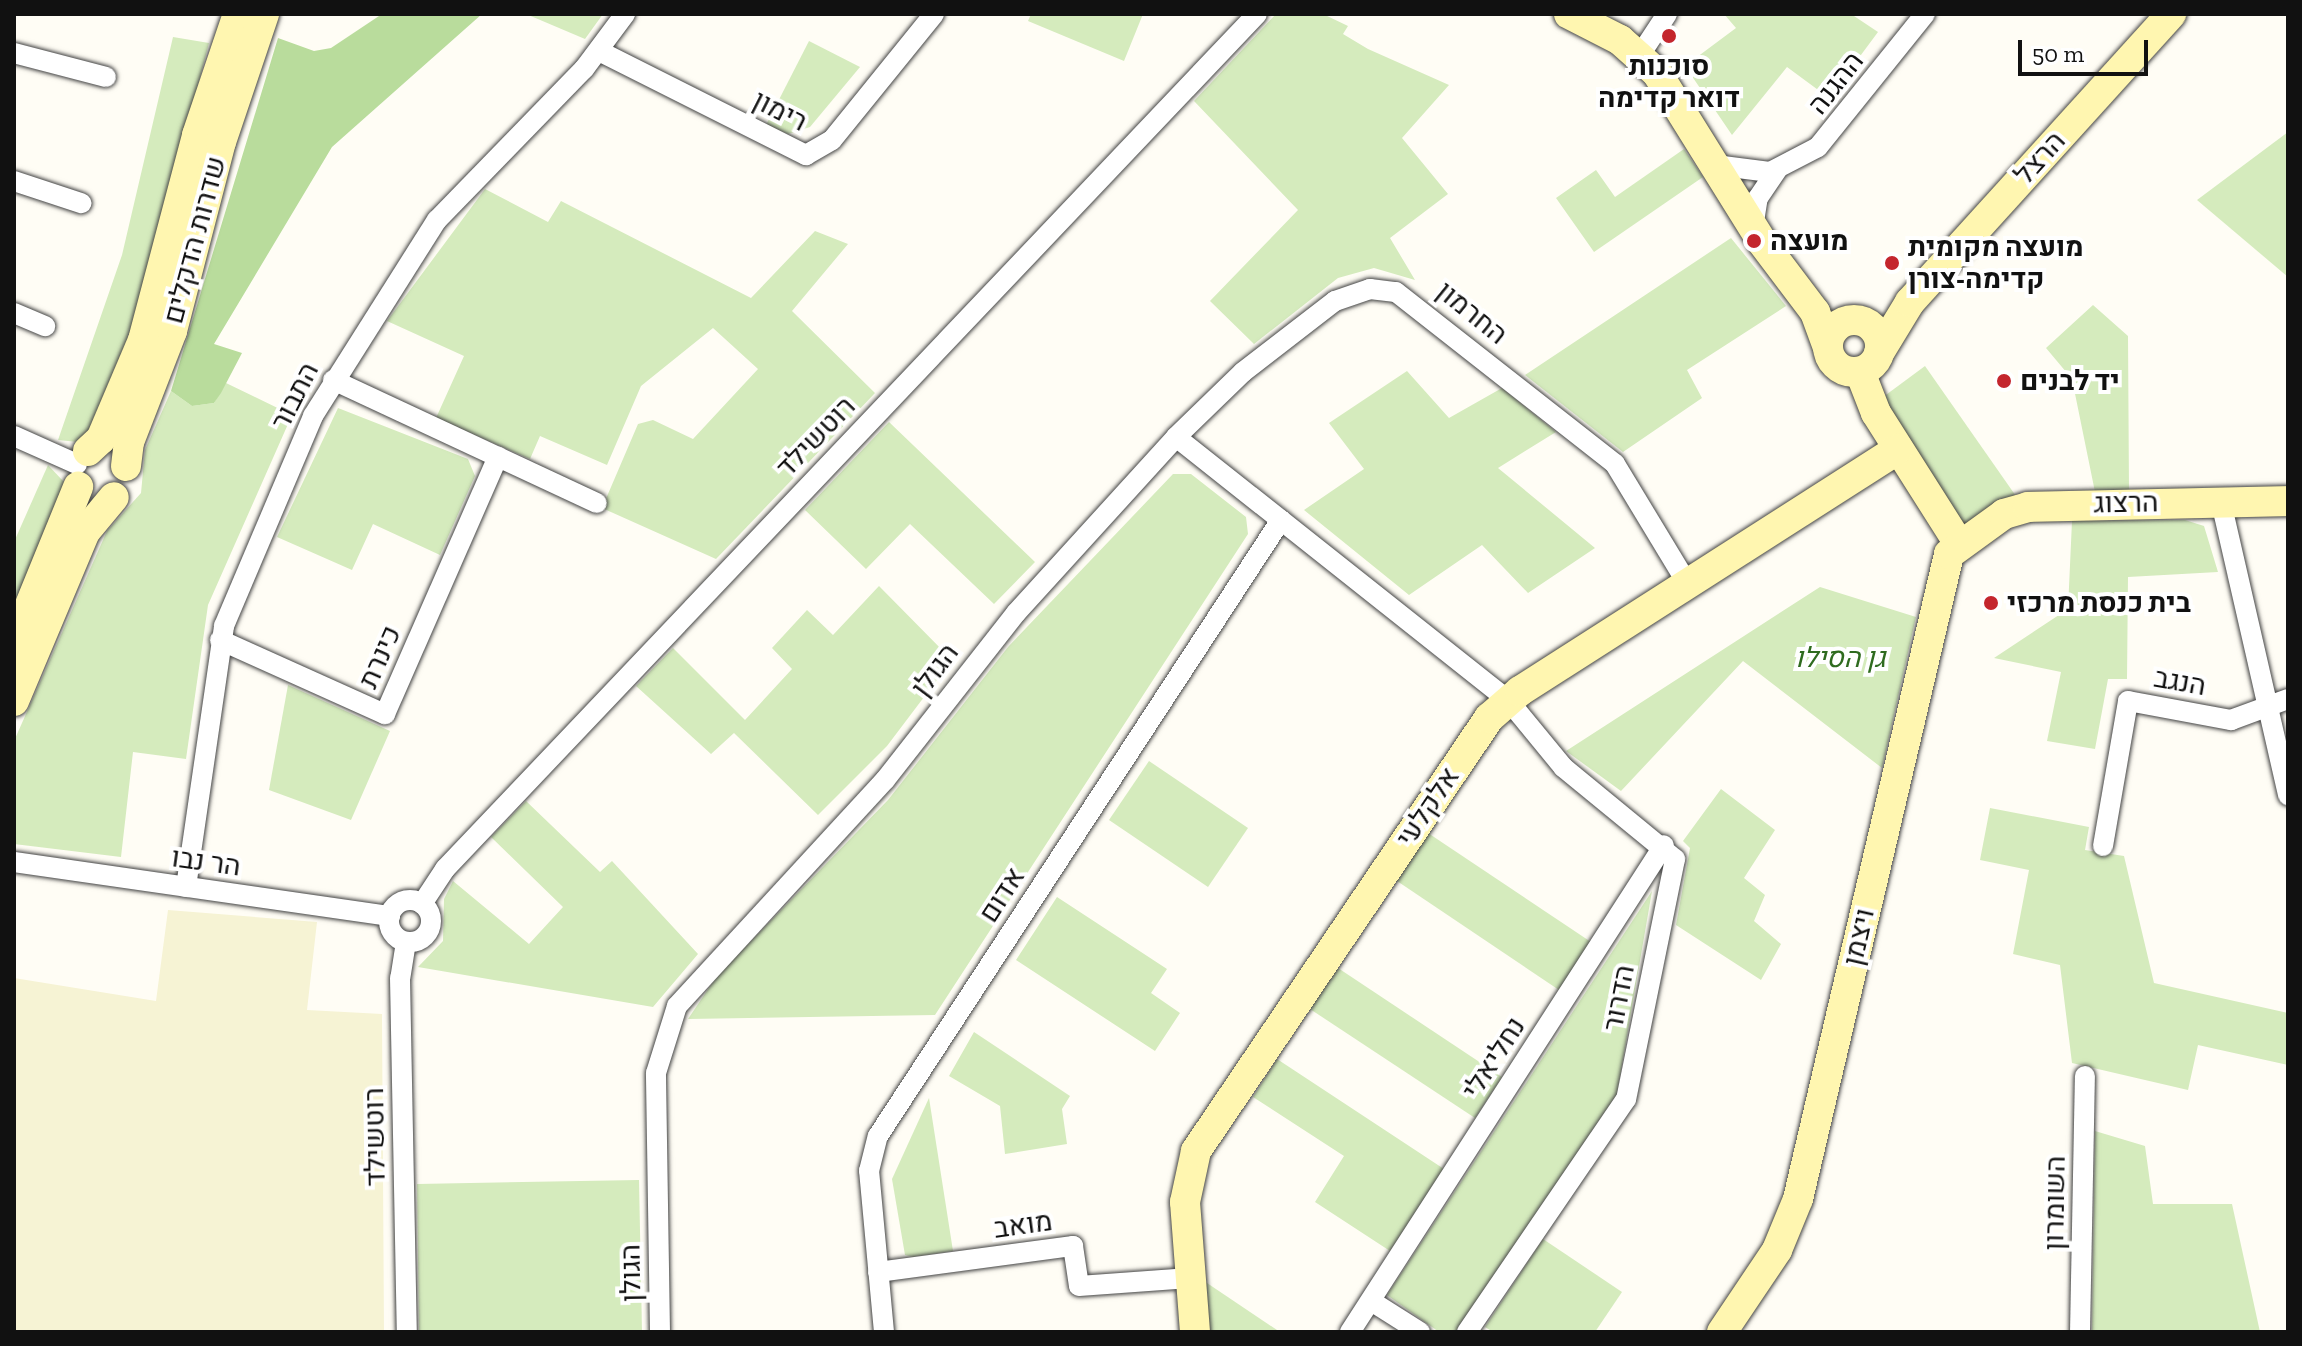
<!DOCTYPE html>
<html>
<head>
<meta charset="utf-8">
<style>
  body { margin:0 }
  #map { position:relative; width:2302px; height:1346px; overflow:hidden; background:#fffdf5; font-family:"Zilla Slab",Heebo,serif }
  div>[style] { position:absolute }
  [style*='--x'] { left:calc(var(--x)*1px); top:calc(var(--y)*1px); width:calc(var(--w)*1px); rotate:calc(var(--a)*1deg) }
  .farmland>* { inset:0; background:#f6f3d4 }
  .green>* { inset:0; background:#d5ebbd }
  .forest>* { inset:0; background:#b9dc9c }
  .roads { filter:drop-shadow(0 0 2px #444) drop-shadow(0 0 2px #444) }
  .street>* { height:20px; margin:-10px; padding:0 10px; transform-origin:10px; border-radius:10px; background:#fff }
  .street>.ring { margin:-10px; padding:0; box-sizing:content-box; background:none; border:20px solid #fff; border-radius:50% }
  .secondary>* { height:30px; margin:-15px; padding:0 15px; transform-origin:15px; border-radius:15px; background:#fff6b0 }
  .secondary>.ring { margin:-15px; padding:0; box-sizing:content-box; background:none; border:30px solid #fff6b0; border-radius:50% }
  .dots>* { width:22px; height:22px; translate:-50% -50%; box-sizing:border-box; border:4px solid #fff; border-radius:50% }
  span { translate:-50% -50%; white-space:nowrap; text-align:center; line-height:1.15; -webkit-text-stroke:8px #fff; paint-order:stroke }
  .poi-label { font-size:28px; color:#111; font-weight:700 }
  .left { translate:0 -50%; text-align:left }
  .street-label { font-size:28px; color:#111 }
  .park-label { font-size:28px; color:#2f6b1f; font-style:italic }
  .frame { position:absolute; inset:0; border:16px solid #111; pointer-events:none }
  .scale { position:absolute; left:2018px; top:40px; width:130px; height:36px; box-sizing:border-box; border:4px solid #111; border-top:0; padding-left:10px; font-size:24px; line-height:28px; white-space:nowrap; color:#111; -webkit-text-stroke:6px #fff; paint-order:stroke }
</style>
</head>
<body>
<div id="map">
  <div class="farmland">
    <i style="clip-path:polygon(168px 910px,317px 922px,307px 1010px,382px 1014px,384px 1332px,14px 1332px,14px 978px,156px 1001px)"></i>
  </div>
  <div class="green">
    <i style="clip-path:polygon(526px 14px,603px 14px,585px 39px)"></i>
    <i style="clip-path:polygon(1031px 14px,1143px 14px,1124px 61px,1028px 21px)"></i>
    <i style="clip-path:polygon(1276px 14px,1323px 14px,1348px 26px,1343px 34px,1368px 49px,1449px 85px,1402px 138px,1448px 194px,1390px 238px,1415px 280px,1374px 268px,1338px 278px,1254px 344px,1210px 301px,1298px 210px,1194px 101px)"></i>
    <i style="clip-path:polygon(1724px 14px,1851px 14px,1878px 32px,1829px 98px,1787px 67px,1732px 135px,1685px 66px,1736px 28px)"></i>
    <i style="clip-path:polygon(173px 37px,209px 43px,138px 315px,96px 426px,78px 442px,58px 440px,122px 255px)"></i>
    <i style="clip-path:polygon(809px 41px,860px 67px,810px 127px,788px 134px,766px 125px)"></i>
    <i style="clip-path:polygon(2288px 132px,2288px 277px,2197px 200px)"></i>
    <i style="clip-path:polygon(1684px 149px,1703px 177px,1594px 252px,1556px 198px,1596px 170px,1615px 197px)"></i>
    <i style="clip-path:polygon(485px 189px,548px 222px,561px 201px,751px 298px,815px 231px,848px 244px,792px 311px,875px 393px,716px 559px,602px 508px,638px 424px,653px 420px,693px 439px,758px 369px,713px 328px,641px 386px,607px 465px,540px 436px,530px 459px,436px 418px,464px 356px,387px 321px)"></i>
    <i style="clip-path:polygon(1731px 238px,1786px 306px,1687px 370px,1702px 398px,1623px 452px,1525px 375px)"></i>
    <i style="clip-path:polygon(2093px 305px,2128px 336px,2129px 491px,2095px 492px,2072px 379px,2046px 348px)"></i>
    <i style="clip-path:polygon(1925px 366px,2018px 499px,1960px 536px,1875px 403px)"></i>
    <i style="clip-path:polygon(1407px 371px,1449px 418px,1502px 388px,1556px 432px,1498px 468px,1595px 548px,1528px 593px,1482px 545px,1409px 595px,1304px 510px,1364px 469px,1329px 423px)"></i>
    <i style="clip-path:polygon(226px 383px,292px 415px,208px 605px,186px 759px,133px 752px,121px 857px,14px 844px,14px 741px,107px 531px,141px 493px,145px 450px,171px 391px,192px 406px,214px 403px)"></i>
    <i style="clip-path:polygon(338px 408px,468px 459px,475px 476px,440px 555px,373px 524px,352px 570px,277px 537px)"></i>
    <i style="clip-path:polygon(889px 422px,1035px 562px,994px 604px,910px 524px,866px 569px,805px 510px)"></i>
    <i style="clip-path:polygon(48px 465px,64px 482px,60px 502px,14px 605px,14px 542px)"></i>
    <i style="clip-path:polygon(1173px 474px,1191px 474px,1246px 517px,1248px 534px,935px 1015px,688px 1019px,717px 976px,888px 800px,1008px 647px)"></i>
    <i style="clip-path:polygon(2185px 520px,2204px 526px,2218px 572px,2128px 577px,2127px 679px,2108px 679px,2095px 749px,2047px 741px,2061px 672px,1994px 658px,2068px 609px,2072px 521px)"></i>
    <i style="clip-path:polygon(879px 586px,952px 660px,887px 746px,818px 815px,734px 733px,711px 754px,636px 686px,673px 648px,745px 720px,792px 669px,772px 648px,807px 610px,833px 635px)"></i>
    <i style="clip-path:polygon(1820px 587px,1916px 617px,1882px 768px,1743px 661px,1621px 791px,1566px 751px)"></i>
    <i style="clip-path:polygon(288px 685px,390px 731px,351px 820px,269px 790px)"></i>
    <i style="clip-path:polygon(1149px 761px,1248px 828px,1208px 887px,1109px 820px)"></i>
    <i style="clip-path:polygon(1721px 789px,1775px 830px,1744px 878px,1765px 895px,1754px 921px,1781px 944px,1761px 980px,1676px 925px,1690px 848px,1683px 841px)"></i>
    <i style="clip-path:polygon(526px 801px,600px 872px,612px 861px,698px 954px,653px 1007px,418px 967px,443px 941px,444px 899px,453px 881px,529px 944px,563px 907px,491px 837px)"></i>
    <i style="clip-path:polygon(1990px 808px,2089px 827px,2085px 850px,2124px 856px,2154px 983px,2288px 1013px,2288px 1065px,2198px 1045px,2188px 1090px,2072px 1063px,2060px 965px,2013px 954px,2029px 870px,1980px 860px)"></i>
    <i style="clip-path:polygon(1428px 833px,1591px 942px,1559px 990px,1397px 881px)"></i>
    <i style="clip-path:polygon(1652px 891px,1617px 1094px,1455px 1332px,1439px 1332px,1387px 1295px)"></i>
    <i style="clip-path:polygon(1057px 897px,1167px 969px,1151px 993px,1180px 1013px,1155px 1051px,1016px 960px)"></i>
    <i style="clip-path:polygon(1338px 968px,1502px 1077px,1475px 1118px,1310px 1009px)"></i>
    <i style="clip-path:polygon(974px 1032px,1070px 1096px,1062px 1109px,1067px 1144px,1005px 1154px,1000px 1106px,949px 1076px)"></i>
    <i style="clip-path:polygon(1277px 1059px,1444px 1169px,1390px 1251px,1315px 1202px,1344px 1156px,1253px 1097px)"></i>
    <i style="clip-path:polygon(929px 1098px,953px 1251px,913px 1257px,905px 1255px,892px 1179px)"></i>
    <i style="clip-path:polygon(2095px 1131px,2145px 1146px,2153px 1204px,2232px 1204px,2260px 1332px,2092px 1332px)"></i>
    <i style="clip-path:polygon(639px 1180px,642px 1332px,419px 1332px,417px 1184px)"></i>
    <i style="clip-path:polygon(1543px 1239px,1622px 1292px,1595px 1332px,1493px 1332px,1485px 1327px)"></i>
    <i style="clip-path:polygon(1204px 1281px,1280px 1332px,1207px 1332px)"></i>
  </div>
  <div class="forest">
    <i style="clip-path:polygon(382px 14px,482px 14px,332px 147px,214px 344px,242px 353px,221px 393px,214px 403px,192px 406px,171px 391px,278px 38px,314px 51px,331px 48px)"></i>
  </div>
  <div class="roads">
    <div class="street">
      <i style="--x:599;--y:51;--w:232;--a:26.7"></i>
      <i style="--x:806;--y:155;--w:30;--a:-30"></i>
      <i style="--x:832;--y:140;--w:162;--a:-51"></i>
      <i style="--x:14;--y:53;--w:95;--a:14.6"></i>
      <i style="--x:1640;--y:55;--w:49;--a:-56.6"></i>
      <i style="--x:1715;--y:165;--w:55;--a:7.3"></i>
      <i style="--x:1770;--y:172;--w:54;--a:-27.5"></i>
      <i style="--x:1818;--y:147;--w:171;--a:-51.2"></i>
      <i style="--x:14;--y:181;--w:71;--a:18.2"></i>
      <i style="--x:1753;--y:228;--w:30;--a:-81"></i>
      <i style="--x:1758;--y:198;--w:34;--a:-56"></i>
      <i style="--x:14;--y:313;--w:34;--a:23"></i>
      <i style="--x:333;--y:380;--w:291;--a:25"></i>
      <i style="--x:14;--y:436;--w:69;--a:24"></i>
      <i style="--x:1176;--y:437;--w:93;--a:-44.1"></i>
      <i style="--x:1243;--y:372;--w:116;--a:-37.7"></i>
      <i style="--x:1335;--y:301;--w:37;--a:-19"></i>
      <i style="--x:1370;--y:289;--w:26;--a:7"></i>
      <i style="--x:1396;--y:292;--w:278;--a:38.1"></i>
      <i style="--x:1615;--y:464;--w:139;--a:58.8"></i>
      <i style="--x:2221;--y:502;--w:301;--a:77.1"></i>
      <i style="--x:220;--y:640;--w:181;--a:24.2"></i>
      <i style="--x:385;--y:714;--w:281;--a:-66.3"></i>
      <i style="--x:2103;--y:846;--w:147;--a:-80.2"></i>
      <i style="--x:2128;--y:701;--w:105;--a:10.5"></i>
      <i style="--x:2231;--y:720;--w:61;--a:-20.2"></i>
      <i style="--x:14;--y:862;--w:380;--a:8.2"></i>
      <i style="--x:186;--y:887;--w:264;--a:-81.7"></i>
      <i style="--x:224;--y:626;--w:228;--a:-67"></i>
      <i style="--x:313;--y:416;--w:232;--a:-57.7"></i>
      <i style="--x:437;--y:220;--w:211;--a:-45.8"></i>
      <i style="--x:584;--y:69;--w:69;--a:-53.3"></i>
      <i class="ring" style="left:389px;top:900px;width:22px;height:22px"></i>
      <i style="--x:422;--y:904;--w:42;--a:-56.7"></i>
      <i style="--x:445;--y:869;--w:1179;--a:-46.48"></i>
      <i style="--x:406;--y:942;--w:36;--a:99"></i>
      <i style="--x:400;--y:978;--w:354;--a:88.9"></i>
      <i style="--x:878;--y:1272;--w:197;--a:-7.6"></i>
      <i style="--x:1073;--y:1246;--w:40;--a:81.5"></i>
      <i style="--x:1079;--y:1286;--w:111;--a:-4.1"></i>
      <i style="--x:1371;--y:1301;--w:58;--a:32.3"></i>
      <i style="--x:660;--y:1332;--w:259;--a:-90.9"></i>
      <i style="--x:656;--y:1073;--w:70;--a:-72.6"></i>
      <i style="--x:677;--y:1006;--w:307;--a:-47.4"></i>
      <i style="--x:885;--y:780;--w:212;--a:-51.9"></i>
      <i style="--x:1016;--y:613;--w:238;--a:-47.7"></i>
      <i style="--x:1176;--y:437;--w:424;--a:38.4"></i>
      <i style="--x:1508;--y:700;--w:87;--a:50.6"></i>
      <i style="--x:1563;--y:767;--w:145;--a:39.4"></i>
      <i style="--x:1675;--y:859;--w:245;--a:101.5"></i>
      <i style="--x:1626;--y:1099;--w:282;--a:124.3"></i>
      <i style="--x:884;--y:1332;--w:162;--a:-95.3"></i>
      <i style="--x:869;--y:1171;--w:36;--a:-76"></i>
      <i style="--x:878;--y:1136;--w:736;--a:-56.81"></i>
      <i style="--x:1350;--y:1332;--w:579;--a:-57.19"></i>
      <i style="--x:2080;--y:1332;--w:256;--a:-88.9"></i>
    </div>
    <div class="secondary">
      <i style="--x:1569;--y:14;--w:57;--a:27"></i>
      <i style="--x:1620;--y:40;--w:50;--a:41.7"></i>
      <i style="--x:1657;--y:73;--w:199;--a:58.1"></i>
      <i style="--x:1762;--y:242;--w:88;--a:52.9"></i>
      <i style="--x:1815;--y:312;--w:38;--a:70"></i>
      <i class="ring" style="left:1828px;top:320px;width:22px;height:22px"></i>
      <i style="--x:1879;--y:353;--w:60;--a:-58.7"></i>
      <i style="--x:1910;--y:302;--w:389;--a:-47.8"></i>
      <i style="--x:1860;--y:372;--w:44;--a:68.7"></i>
      <i style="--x:1876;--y:413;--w:153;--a:57.6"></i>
      <i style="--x:88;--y:451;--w:18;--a:-43"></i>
      <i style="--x:101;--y:439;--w:108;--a:-67"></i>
      <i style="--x:143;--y:340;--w:212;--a:-75.2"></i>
      <i style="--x:197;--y:135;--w:128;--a:-71.3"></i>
      <i style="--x:126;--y:466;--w:24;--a:-83"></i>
      <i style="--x:129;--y:442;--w:119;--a:-68.8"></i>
      <i style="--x:172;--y:331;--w:195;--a:-75.5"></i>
      <i style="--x:221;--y:142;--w:135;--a:-71.4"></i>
      <i style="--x:14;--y:644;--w:170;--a:-67.8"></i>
      <i style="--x:14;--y:701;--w:183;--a:-67.2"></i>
      <i style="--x:85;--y:532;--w:45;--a:-50.4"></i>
      <i style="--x:1195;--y:1332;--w:130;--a:-94.4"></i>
      <i style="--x:1185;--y:1202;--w:52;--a:-77.8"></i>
      <i style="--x:1196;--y:1151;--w:523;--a:-55.91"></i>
      <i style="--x:1489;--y:718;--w:41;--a:-41.1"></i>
      <i style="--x:1520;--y:691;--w:449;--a:-32.6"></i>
      <i style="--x:1722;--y:1332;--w:99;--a:-56.1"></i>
      <i style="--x:1777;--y:1250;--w:55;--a:-67.6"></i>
      <i style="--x:1798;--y:1199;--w:662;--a:-76.82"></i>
      <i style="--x:1949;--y:554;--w:68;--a:-36"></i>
      <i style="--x:2004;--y:514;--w:25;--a:-16"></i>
      <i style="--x:2028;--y:507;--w:260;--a:-1.3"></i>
    </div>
  </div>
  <div class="dots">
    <i style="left:1669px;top:36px;background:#c4262e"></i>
    <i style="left:1754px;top:241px;background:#c4262e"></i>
    <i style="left:1892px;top:263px;background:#c4262e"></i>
    <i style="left:2004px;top:381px;background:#c4262e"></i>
    <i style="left:1991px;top:603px;background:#c4262e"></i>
  </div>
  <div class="poi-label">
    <span style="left:1669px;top:82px">סוכנות<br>דואר קדימה</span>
    <span class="left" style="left:1770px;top:241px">מועצה</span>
    <span class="left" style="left:1908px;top:263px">מועצה מקומית<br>קדימה-צורן</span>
    <span class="left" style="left:2020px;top:381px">יד לבנים</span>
    <span class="left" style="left:2007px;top:603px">בית כנסת מרכזי</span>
  </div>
  <div class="street-label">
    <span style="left:1836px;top:83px;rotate:-52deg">ההגנה</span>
    <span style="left:780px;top:111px;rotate:27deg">רימון</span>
    <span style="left:2040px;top:158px;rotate:-48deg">הרצל</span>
    <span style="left:195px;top:240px;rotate:-75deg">שדרות הדקלים</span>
    <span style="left:1472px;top:313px;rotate:39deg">החרמון</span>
    <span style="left:295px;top:396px;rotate:-63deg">התבור</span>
    <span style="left:816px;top:437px;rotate:-46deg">רוטשילד</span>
    <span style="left:2126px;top:503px;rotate:-1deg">הרצוג</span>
    <span style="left:380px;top:657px;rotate:-66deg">כינרת</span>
    <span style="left:935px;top:670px;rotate:-53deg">הגולן</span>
    <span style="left:2180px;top:682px;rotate:10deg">הנגב</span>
    <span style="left:1428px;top:807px;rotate:-56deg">אלקלעי</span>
    <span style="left:206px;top:862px;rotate:8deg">הר נבו</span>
    <span style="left:1002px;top:895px;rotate:-57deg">אדום</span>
    <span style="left:1859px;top:937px;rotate:-77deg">ויצמן</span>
    <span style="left:1619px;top:998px;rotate:-79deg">הדרור</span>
    <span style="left:1494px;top:1058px;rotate:-57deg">נחליאלי</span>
    <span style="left:375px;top:1137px;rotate:-91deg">רוטשילד</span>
    <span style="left:2055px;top:1203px;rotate:-89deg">השומרון</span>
    <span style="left:1023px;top:1225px;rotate:-8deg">מואב</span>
    <span style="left:631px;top:1273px;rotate:-91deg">הגולן</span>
  </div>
  <div class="park-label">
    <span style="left:1840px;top:658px">גן הסילו</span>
  </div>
  <div class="frame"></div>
  <div class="scale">50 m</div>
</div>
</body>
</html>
